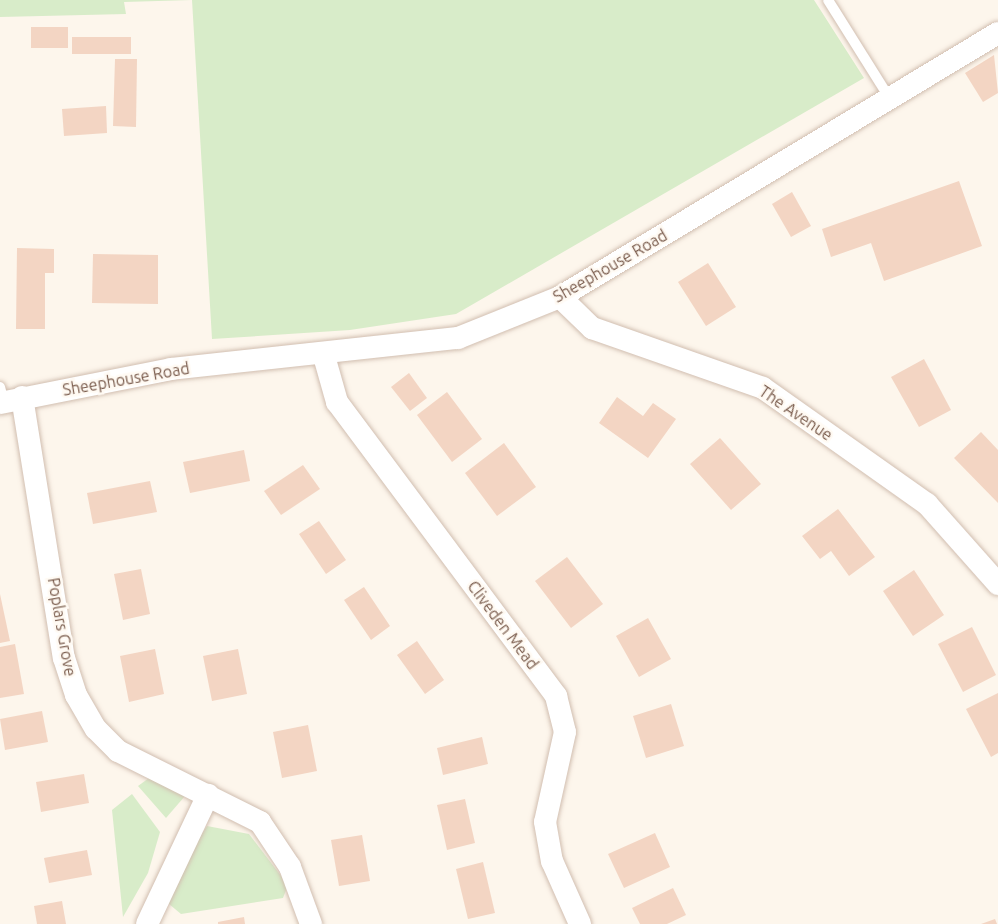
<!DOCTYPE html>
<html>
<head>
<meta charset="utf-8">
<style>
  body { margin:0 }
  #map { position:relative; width:998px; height:924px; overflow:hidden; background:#fdf6ec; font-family:Ubuntu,sans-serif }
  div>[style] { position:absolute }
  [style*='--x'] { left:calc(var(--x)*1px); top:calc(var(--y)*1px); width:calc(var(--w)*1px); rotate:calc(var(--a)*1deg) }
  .green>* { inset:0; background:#d8ecc9 }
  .building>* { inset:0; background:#f3d5c3 }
  .roads { filter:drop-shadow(0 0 2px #d1beb0) drop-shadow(0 0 2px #d1beb0) }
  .service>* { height:10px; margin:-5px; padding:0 5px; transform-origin:5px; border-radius:5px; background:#fff }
  .minor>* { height:22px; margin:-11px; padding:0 11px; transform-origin:11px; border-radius:11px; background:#fff }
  span { translate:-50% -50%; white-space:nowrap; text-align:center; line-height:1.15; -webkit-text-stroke:5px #fffaf3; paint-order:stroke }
  .street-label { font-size:16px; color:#7a5c4d }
</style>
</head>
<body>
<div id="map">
  <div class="green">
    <i style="clip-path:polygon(0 0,814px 0,864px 78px,456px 314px,350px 330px,212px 339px,192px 0,124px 2px,126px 14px,0 17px)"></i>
    <i style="clip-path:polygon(149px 778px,185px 796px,166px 818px,138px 786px)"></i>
    <i style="clip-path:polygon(132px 794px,160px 832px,148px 873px,123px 917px,112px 810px)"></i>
    <i style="clip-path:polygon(207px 826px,249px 834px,288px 885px,283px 898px,181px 914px,169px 904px,167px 888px)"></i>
  </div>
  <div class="building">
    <i style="clip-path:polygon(31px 27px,68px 27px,68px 48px,31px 48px)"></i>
    <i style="clip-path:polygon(72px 37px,131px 37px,131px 54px,72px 54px)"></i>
    <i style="clip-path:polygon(994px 55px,998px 93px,983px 102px,965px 73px)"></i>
    <i style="clip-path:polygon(115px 59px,137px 59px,136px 127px,113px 126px)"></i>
    <i style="clip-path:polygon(106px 106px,107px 133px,64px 136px,62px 109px)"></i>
    <i style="clip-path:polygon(959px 181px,982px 246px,884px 281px,871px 243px,831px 257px,822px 229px)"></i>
    <i style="clip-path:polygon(792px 192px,811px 226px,791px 237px,772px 204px)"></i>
    <i style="clip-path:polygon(17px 248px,54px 249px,54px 273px,45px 273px,45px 329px,16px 329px)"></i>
    <i style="clip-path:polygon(93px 254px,158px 255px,158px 304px,92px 303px)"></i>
    <i style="clip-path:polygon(708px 263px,736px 307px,706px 326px,678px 282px)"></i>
    <i style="clip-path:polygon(924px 359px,951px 410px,919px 427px,891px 377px)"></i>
    <i style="clip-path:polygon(409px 373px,427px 398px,410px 411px,391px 387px)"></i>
    <i style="clip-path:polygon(447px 392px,482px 439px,452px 462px,417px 415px)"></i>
    <i style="clip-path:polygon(617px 397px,643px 416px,653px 403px,676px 419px,648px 458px,599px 423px)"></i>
    <i style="clip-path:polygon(981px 432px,998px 450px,998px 503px,954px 458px)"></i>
    <i style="clip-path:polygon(720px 438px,761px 484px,731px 510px,690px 464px)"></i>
    <i style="clip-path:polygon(504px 443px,536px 487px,497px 516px,465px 473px)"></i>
    <i style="clip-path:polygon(244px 450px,250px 481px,190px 493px,183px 462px)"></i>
    <i style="clip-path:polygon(303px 465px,320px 489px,281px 515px,264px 491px)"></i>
    <i style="clip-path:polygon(150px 481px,157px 512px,93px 524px,87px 493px)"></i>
    <i style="clip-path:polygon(838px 509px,875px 557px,849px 576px,831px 551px,820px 559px,802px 536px)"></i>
    <i style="clip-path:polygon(319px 521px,346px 560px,326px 574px,299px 534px)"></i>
    <i style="clip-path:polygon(567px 557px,603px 604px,571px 628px,535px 581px)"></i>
    <i style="clip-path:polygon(141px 569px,150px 614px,123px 620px,114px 574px)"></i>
    <i style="clip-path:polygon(914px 570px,944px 615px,913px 636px,883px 591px)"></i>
    <i style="clip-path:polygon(364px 587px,390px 626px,371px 640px,344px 600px)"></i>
    <i style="clip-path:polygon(0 594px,10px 641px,0 643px)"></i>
    <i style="clip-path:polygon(648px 618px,671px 659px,639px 677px,616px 636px)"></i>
    <i style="clip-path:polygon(972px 627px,996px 675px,963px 692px,938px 644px)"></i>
    <i style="clip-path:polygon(417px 641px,444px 680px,425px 694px,397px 655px)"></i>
    <i style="clip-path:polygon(15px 644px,24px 694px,0 698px,0 647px)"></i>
    <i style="clip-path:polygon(155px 649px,164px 694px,129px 702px,120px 656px)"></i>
    <i style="clip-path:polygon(238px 649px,247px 694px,212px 701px,203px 656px)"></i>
    <i style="clip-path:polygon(998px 693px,998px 753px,991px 757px,966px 709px)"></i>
    <i style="clip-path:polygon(671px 704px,684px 746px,646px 758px,633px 716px)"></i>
    <i style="clip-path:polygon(42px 711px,48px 742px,5px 750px,0 719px)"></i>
    <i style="clip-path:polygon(308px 725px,317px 771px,282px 778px,273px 732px)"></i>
    <i style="clip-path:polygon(482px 737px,488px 764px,443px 775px,437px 748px)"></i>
    <i style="clip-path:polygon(84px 774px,89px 803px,41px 812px,36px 782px)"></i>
    <i style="clip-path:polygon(465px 799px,475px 843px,447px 850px,437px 805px)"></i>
    <i style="clip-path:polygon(655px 833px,670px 867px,624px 888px,608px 854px)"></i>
    <i style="clip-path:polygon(362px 835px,370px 881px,339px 886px,331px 840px)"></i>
    <i style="clip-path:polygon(87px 850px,92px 875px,49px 883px,44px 858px)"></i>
    <i style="clip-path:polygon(483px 862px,495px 913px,468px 919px,456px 869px)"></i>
    <i style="clip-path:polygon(673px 888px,686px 915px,667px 924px,640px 924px,632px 908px)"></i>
    <i style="clip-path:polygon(62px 901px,66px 924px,37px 924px,34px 906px)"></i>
    <i style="clip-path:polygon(244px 917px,245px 924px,218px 924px,218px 922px)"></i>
    <i style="clip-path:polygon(995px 919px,997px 924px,981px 924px)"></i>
  </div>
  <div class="roads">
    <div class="service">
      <i style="--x:828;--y:0;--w:117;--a:57.9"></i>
      <i style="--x:0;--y:387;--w:16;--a:75"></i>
    </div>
    <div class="minor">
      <i style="--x:560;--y:297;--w:45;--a:44.1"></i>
      <i style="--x:592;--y:328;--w:181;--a:19.3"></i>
      <i style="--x:763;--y:388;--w:201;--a:35.3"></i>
      <i style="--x:927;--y:504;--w:107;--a:48.4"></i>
      <i style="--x:324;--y:356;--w:48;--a:74.2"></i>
      <i style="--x:337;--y:402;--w:367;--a:53.3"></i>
      <i style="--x:556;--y:696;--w:37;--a:76"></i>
      <i style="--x:565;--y:732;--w:92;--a:102.5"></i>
      <i style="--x:545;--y:822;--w:40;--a:80"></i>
      <i style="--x:552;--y:861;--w:69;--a:66"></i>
      <i style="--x:22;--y:397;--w:264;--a:80.9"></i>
      <i style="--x:64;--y:658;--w:39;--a:72"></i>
      <i style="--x:76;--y:695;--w:39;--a:60"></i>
      <i style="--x:96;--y:729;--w:31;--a:45"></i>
      <i style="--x:118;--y:751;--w:159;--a:26.6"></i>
      <i style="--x:260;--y:822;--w:54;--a:56.3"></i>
      <i style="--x:290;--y:867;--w:61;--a:69.8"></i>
      <i style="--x:0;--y:403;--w:174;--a:-11.2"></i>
      <i style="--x:171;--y:369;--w:289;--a:-6.2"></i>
      <i style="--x:458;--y:338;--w:110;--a:-21.9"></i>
      <i style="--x:560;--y:297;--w:511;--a:-31.08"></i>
      <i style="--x:147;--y:924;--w:143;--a:-64.7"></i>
    </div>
  </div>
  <div class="street-label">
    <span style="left:610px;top:266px;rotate:-30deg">Sheephouse Road</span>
    <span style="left:126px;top:379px;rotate:-10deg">Sheephouse Road</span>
    <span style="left:796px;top:413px;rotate:34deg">The Avenue</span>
    <span style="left:503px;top:625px;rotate:53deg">Cliveden Mead</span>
    <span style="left:62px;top:627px;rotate:80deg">Poplars Grove</span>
  </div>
</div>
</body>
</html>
